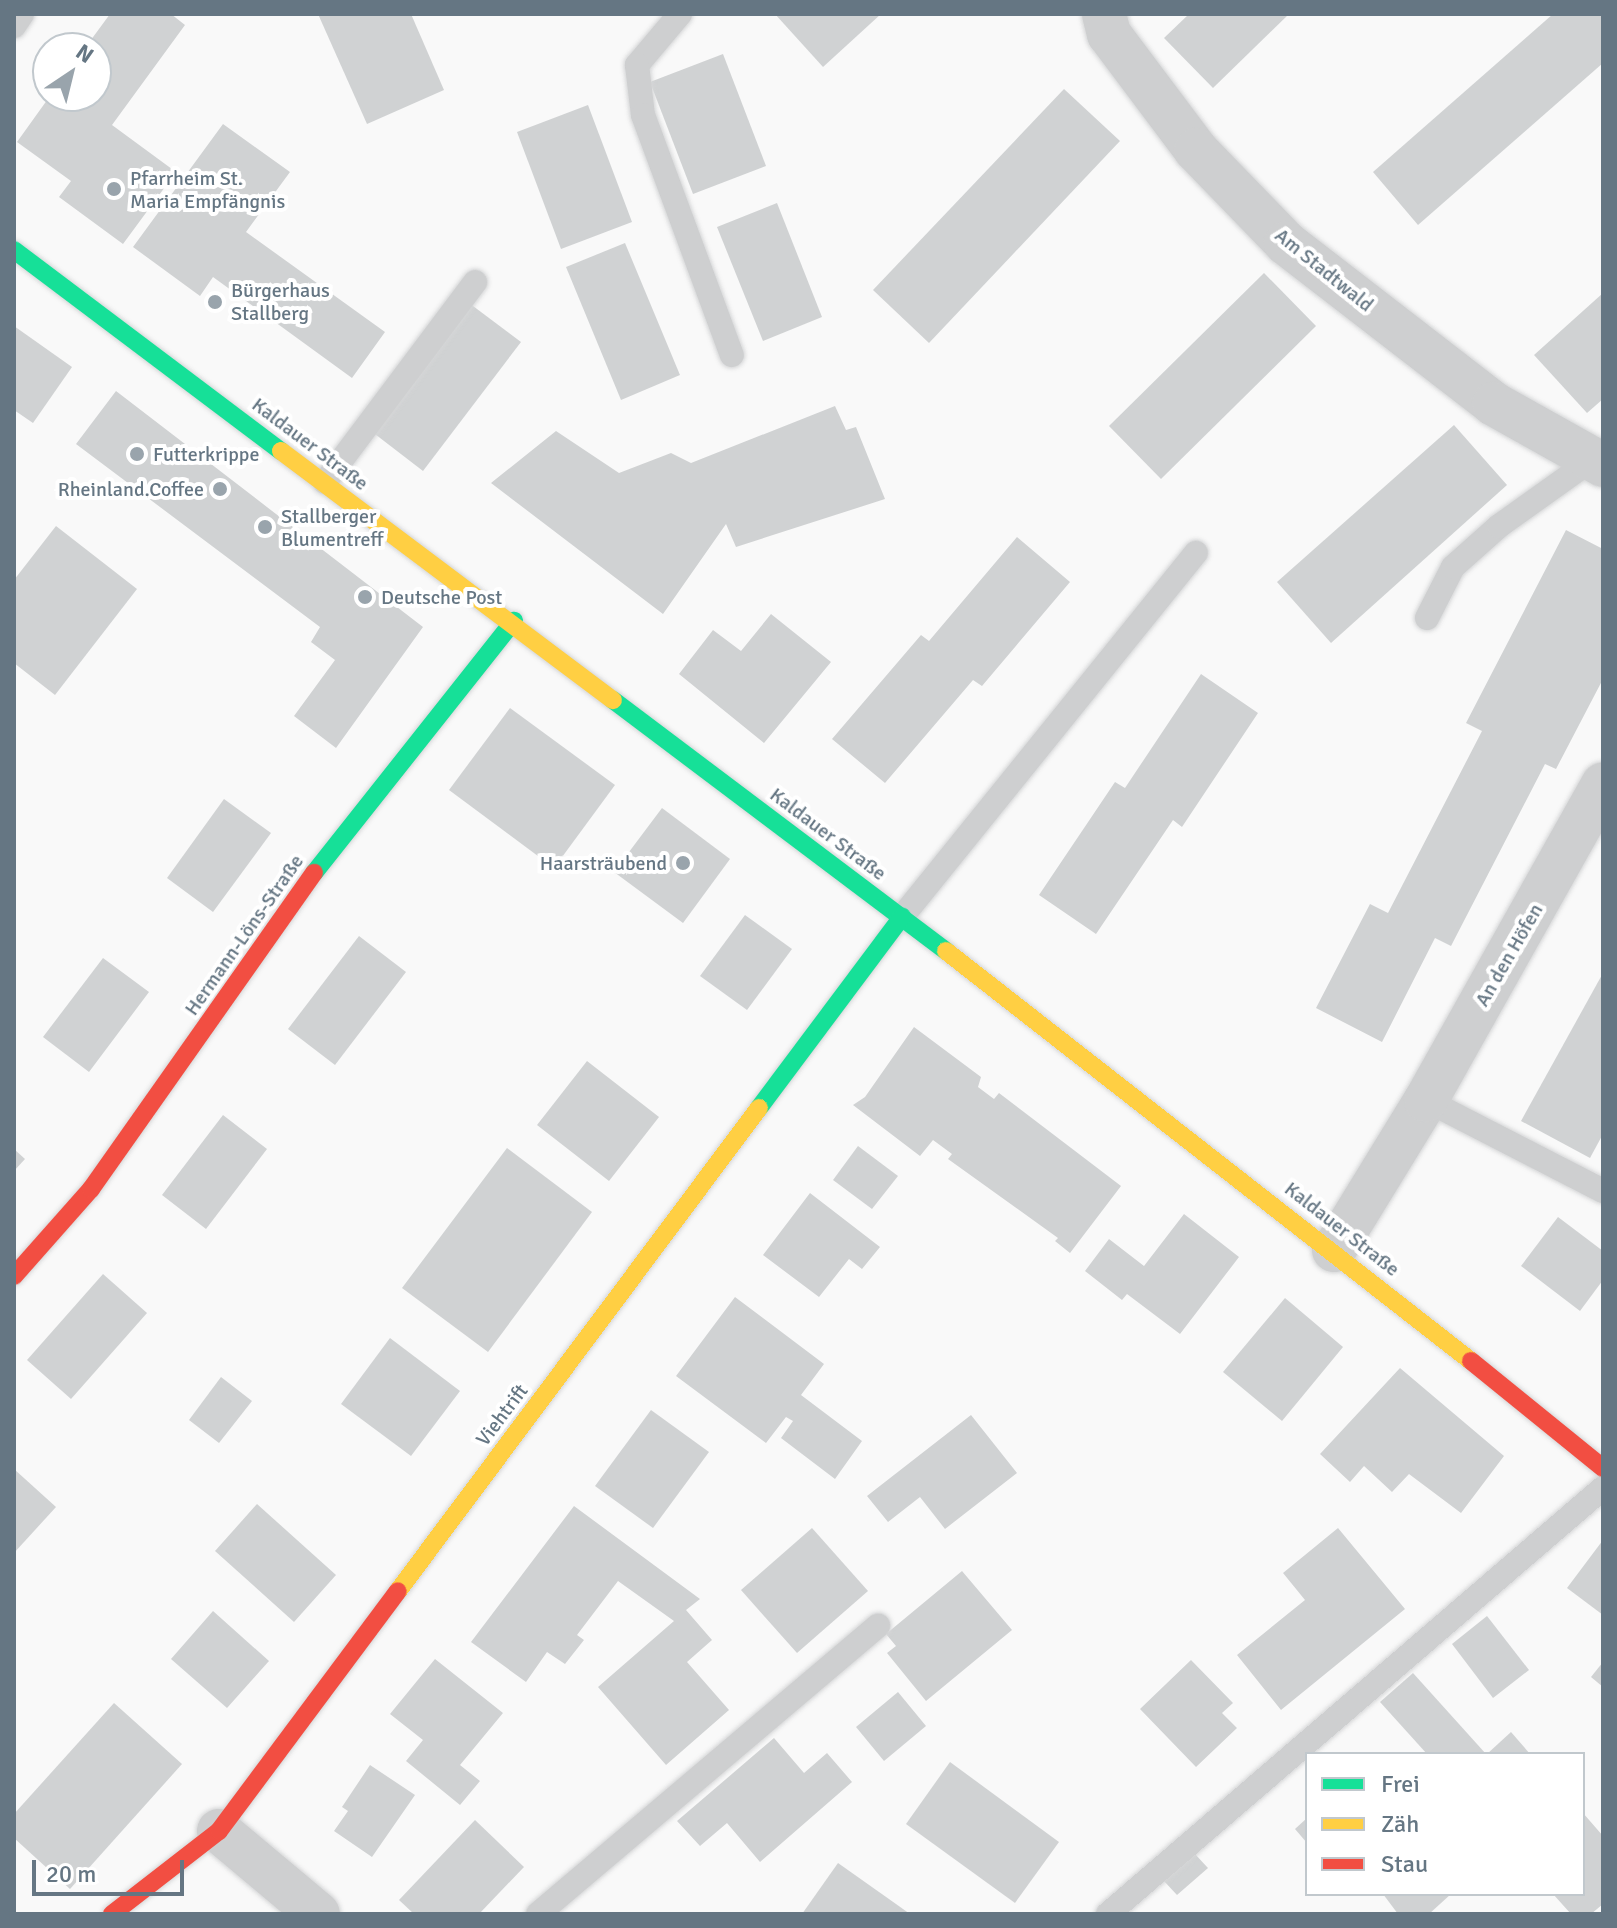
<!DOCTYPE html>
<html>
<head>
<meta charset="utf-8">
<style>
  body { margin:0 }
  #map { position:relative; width:1617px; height:1928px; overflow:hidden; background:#f9f9f9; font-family:Signika,sans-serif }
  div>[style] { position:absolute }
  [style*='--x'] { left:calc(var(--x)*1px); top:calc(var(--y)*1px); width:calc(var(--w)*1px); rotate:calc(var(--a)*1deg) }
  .building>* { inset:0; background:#d0d2d3 }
  .roads { filter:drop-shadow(0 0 2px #d5d6d7) drop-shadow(0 0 2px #d5d6d7) }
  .lane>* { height:24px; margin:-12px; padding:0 12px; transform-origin:12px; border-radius:12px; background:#cecfd0 }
  .street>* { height:44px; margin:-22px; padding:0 22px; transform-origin:22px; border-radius:22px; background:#cecfd0 }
  .fast>* { height:18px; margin:-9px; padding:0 9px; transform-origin:9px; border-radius:9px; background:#16e098 }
  .slow>* { height:18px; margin:-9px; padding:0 9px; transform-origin:9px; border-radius:9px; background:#ffcf43 }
  .jam>* { height:18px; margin:-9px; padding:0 9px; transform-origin:9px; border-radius:9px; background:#f24e42 }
  .dots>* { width:22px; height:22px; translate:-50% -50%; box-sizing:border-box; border:4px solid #fff; border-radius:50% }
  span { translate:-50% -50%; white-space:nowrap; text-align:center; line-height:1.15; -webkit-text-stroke:8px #fff; paint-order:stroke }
  .poi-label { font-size:20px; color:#657683 }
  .left { translate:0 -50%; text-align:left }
  .right { translate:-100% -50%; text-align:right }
  .street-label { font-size:20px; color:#657683 }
  .frame { position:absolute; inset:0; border:16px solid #657683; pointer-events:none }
  .legend { position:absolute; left:1305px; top:1752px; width:280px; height:144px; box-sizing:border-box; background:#fff; border:2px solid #c1c8cd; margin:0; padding:10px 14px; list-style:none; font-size:24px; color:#657683 }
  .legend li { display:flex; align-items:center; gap:16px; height:40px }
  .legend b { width:40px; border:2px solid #c1c8cd }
  .north { position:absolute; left:32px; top:32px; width:80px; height:80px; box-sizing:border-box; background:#fff; border:2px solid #c1c8cd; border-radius:50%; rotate:35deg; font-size:22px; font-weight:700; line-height:32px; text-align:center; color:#657683 }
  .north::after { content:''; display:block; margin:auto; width:28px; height:36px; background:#99a4ac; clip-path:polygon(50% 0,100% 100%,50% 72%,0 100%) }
  .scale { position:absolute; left:32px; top:1860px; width:152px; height:36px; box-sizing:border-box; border:4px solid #657683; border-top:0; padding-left:10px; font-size:24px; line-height:28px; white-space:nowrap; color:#657683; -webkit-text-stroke:6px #fff; paint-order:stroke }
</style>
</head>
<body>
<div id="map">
  <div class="building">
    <i style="clip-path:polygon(110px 14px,171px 14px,185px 25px,112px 125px,176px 172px,123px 244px,59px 197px,71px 181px,17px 142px,50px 96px,96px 96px,96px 48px,85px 48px)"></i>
    <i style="clip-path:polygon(318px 14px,411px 14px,444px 90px,367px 124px)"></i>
    <i style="clip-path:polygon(775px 14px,881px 14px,823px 67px)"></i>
    <i style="clip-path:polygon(1189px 14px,1289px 14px,1213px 88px,1164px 38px)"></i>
    <i style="clip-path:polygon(1553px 14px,1603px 14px,1603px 63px,1418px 225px,1373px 172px)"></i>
    <i style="clip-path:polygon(723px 54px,766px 166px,693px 194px,650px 82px)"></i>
    <i style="clip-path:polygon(1064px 89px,1120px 141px,929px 343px,873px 290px)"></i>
    <i style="clip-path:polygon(588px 105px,632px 222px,561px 249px,517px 132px)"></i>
    <i style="clip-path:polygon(223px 124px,290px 172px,246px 232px,385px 332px,352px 378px,213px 277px,200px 296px,133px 247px)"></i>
    <i style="clip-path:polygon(777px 203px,822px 317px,763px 341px,717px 227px)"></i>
    <i style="clip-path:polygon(625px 243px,680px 375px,621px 400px,566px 267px)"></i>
    <i style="clip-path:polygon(1264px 273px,1316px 326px,1161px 479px,1109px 426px)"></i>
    <i style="clip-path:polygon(1603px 293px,1603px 399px,1587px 413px,1534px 355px)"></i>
    <i style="clip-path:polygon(469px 303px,521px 342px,423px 471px,371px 431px)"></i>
    <i style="clip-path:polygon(14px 326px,72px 367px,33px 423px,14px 410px)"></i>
    <i style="clip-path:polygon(116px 391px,423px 627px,336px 748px,294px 716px,335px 660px,311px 642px,320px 627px,76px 444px)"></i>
    <i style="clip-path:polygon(835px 406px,846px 430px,856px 427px,885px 499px,736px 547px,726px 524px,663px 614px,491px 483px,556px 431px,619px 473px,671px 453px,691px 463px)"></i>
    <i style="clip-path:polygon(1454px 425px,1507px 485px,1331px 643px,1277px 582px)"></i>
    <i style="clip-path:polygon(56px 526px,137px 589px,55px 695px,14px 663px,14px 580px)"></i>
    <i style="clip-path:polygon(1566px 530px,1603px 549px,1603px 679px,1556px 769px,1545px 764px,1451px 946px,1435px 938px,1382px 1042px,1316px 1008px,1370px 904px,1388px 913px,1482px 731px,1466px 723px)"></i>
    <i style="clip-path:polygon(1017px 537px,1070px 582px,982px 686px,973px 680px,885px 783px,832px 739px,921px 635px,929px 641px)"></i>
    <i style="clip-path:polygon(771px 614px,831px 662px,764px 743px,679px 674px,713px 630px,741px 651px)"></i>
    <i style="clip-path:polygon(1201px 674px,1258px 713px,1182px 827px,1173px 820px,1096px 934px,1039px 895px,1115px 782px,1125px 788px)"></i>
    <i style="clip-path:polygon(510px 708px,615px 785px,554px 868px,449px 790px)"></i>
    <i style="clip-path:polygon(224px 799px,271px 833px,213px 912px,167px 878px)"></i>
    <i style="clip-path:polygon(662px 808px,730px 859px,683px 923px,614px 872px)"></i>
    <i style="clip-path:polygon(745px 915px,792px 949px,747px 1010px,700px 976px)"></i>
    <i style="clip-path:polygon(359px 936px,406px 972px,335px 1065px,288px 1029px)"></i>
    <i style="clip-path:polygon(103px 958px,149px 992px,89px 1072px,43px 1037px)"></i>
    <i style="clip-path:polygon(1603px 973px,1603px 1134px,1590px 1158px,1521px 1121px)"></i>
    <i style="clip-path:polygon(914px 1027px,981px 1077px,978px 1087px,994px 1099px,999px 1093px,1121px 1186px,1070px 1253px,1055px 1241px,1058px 1238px,948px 1159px,952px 1154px,933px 1140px,920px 1156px,853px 1105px,865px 1097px)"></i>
    <i style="clip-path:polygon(587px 1061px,659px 1117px,609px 1181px,537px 1125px)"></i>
    <i style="clip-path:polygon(223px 1115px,267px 1149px,206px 1229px,162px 1195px)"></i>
    <i style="clip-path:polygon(858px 1146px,898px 1176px,872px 1209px,833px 1180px)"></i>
    <i style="clip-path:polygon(507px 1148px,592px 1212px,488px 1352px,402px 1288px)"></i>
    <i style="clip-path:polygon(14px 1149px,25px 1159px,14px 1171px)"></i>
    <i style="clip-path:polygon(810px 1193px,880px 1247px,862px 1269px,849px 1259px,819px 1297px,763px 1255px)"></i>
    <i style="clip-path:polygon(1184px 1214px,1239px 1257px,1180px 1334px,1127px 1294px,1122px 1300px,1085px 1271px,1109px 1239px,1144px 1266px)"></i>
    <i style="clip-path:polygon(1558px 1217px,1603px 1251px,1603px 1280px,1580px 1311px,1521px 1266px)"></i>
    <i style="clip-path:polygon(103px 1274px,147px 1313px,71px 1399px,27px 1360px)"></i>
    <i style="clip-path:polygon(735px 1297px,824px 1364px,801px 1395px,862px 1441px,835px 1479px,781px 1438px,793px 1421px,786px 1417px,766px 1443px,676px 1376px)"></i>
    <i style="clip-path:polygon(1285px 1298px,1343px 1347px,1282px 1421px,1223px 1372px)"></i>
    <i style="clip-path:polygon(390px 1338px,460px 1391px,411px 1456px,341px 1404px)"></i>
    <i style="clip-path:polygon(1400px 1368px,1504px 1456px,1461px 1513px,1409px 1474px,1392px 1492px,1364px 1466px,1350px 1482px,1320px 1454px)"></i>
    <i style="clip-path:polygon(221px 1377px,252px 1401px,219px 1443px,189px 1420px)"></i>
    <i style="clip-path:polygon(651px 1410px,709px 1452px,653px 1528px,595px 1486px)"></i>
    <i style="clip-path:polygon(971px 1415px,1017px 1473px,945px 1529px,920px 1497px,888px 1522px,867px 1496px)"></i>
    <i style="clip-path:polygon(14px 1469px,56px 1507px,14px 1553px)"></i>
    <i style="clip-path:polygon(257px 1504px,336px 1575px,294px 1622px,215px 1551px)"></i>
    <i style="clip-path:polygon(574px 1506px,700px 1599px,686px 1610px,712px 1640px,687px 1662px,729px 1710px,666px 1765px,598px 1687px,674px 1621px,618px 1581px,577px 1635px,584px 1640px,565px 1664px,547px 1652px,526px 1682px,471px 1642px)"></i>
    <i style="clip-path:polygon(812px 1528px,868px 1591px,797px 1653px,741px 1590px)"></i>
    <i style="clip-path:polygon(1338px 1528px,1405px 1609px,1281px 1710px,1237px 1655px,1305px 1600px,1283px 1573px)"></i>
    <i style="clip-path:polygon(1603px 1540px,1603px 1615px,1567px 1588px)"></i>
    <i style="clip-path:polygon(962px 1571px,1012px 1630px,926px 1701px,887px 1653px,896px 1646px,886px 1634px)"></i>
    <i style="clip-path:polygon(213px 1611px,269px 1661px,227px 1708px,171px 1659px)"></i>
    <i style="clip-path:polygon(1487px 1616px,1529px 1670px,1493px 1698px,1452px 1644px)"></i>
    <i style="clip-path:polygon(435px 1659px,503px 1713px,460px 1765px,480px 1781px,460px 1805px,406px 1761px,423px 1740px,390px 1714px)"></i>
    <i style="clip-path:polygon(1191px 1660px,1233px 1703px,1222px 1713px,1237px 1728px,1196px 1767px,1140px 1709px)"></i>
    <i style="clip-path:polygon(1603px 1662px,1603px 1687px,1591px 1677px)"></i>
    <i style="clip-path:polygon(1413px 1673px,1486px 1754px,1427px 1754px,1380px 1702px)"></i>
    <i style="clip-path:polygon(898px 1692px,926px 1726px,884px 1761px,856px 1727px)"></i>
    <i style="clip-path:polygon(114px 1703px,182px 1764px,70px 1889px,14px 1838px,14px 1814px)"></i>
    <i style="clip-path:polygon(1511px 1732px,1530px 1754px,1487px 1754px)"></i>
    <i style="clip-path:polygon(774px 1738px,804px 1773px,827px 1753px,852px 1782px,760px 1862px,727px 1823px,700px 1846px,677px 1821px)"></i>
    <i style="clip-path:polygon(950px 1762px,1059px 1842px,1015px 1903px,906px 1824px)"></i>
    <i style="clip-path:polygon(370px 1765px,415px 1795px,372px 1857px,334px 1831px,348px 1811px,342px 1807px)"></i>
    <i style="clip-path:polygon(1583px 1813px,1603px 1836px,1603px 1904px,1591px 1914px,1571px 1914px,1553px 1894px,1583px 1894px)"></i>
    <i style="clip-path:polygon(1307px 1818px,1307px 1843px,1295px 1829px)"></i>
    <i style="clip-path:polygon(475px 1820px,524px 1867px,479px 1914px,414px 1914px,399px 1900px)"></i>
    <i style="clip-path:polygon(1194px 1853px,1208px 1868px,1177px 1895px,1163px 1880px)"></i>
    <i style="clip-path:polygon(838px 1863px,896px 1904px,910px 1914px,802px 1914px)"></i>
    <i style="clip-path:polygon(1383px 1894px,1451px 1894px,1429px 1914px,1398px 1914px)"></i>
  </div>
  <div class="roads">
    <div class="lane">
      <i style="--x:680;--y:14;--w:67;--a:130.1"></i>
      <i style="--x:637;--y:65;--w:50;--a:83.2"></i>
      <i style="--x:643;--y:115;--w:256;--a:69.7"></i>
      <i style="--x:14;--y:26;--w:14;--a:-56"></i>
      <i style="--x:325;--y:482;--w:250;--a:-53.1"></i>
      <i style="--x:1427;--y:618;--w:57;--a:-63"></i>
      <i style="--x:1453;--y:567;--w:62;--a:-41.7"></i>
      <i style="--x:1499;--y:526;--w:115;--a:-35.5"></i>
      <i style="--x:902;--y:917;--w:468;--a:-51.1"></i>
      <i style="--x:1426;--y:1100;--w:199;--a:27.2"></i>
      <i style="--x:538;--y:1914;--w:446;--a:-40.3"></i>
      <i style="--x:1108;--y:1914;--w:653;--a:-40.72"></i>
    </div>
    <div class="street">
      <i style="--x:1104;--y:14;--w:21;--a:76"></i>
      <i style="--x:1109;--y:34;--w:145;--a:53.1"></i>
      <i style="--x:1196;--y:150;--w:129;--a:45.9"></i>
      <i style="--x:1286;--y:243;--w:263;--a:37.7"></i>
      <i style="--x:1494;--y:404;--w:125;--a:29.2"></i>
      <i style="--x:1334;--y:1250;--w:176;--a:-58.5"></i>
      <i style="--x:1426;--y:1100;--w:362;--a:-60.7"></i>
      <i style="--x:219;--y:1831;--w:129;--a:40"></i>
    </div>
    <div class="fast">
      <i style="--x:14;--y:250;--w:334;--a:37"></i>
      <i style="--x:613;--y:700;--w:417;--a:37"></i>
      <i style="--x:314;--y:873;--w:322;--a:-51.6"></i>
      <i style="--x:759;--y:1108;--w:239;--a:-53.2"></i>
    </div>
    <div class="slow">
      <i style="--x:281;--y:451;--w:415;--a:36.9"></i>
      <i style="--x:946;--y:951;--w:666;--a:37.99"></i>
      <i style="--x:398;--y:1591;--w:603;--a:-53.23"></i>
    </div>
    <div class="jam">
      <i style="--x:14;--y:1276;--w:116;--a:-48.5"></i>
      <i style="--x:91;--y:1189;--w:387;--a:-54.8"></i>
      <i style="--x:1471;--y:1361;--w:170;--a:39"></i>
      <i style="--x:112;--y:1914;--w:135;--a:-37.8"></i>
      <i style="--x:219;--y:1831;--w:299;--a:-53.3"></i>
    </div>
  </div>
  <div class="dots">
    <i style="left:114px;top:189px;background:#99a4ac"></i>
    <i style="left:215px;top:302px;background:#99a4ac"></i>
    <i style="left:137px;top:454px;background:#99a4ac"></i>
    <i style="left:220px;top:489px;background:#99a4ac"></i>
    <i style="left:265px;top:527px;background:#99a4ac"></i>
    <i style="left:365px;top:597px;background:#99a4ac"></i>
    <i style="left:683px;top:863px;background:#99a4ac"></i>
  </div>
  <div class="poi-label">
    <span class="left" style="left:130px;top:190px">Pfarrheim St.<br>Maria Empfängnis</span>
    <span class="left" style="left:231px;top:302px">Bürgerhaus<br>Stallberg</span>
    <span class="left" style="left:153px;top:454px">Futterkrippe</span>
    <span class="right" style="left:204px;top:489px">Rheinland.Coffee</span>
    <span class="left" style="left:281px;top:528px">Stallberger<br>Blumentreff</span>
    <span class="left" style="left:381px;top:597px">Deutsche Post</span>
    <span class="right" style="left:667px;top:863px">Haarsträubend</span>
  </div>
  <div class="street-label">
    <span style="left:1324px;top:270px;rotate:39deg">Am Stadtwald</span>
    <span style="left:310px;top:444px;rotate:37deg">Kaldauer Straße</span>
    <span style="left:828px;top:834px;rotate:37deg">Kaldauer Straße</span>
    <span style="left:244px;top:935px;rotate:-55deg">Hermann-Löns-Straße</span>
    <span style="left:1509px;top:955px;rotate:-60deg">An den Höfen</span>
    <span style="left:1342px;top:1229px;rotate:38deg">Kaldauer Straße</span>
    <span style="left:502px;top:1415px;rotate:-53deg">Viehtrift</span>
  </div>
  <div class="frame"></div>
  <ul class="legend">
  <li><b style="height:10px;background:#16e098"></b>Frei</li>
  <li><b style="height:10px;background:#ffcf43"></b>Zäh</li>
  <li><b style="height:10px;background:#f24e42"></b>Stau</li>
  </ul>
  <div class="north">N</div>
  <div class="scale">20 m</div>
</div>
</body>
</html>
